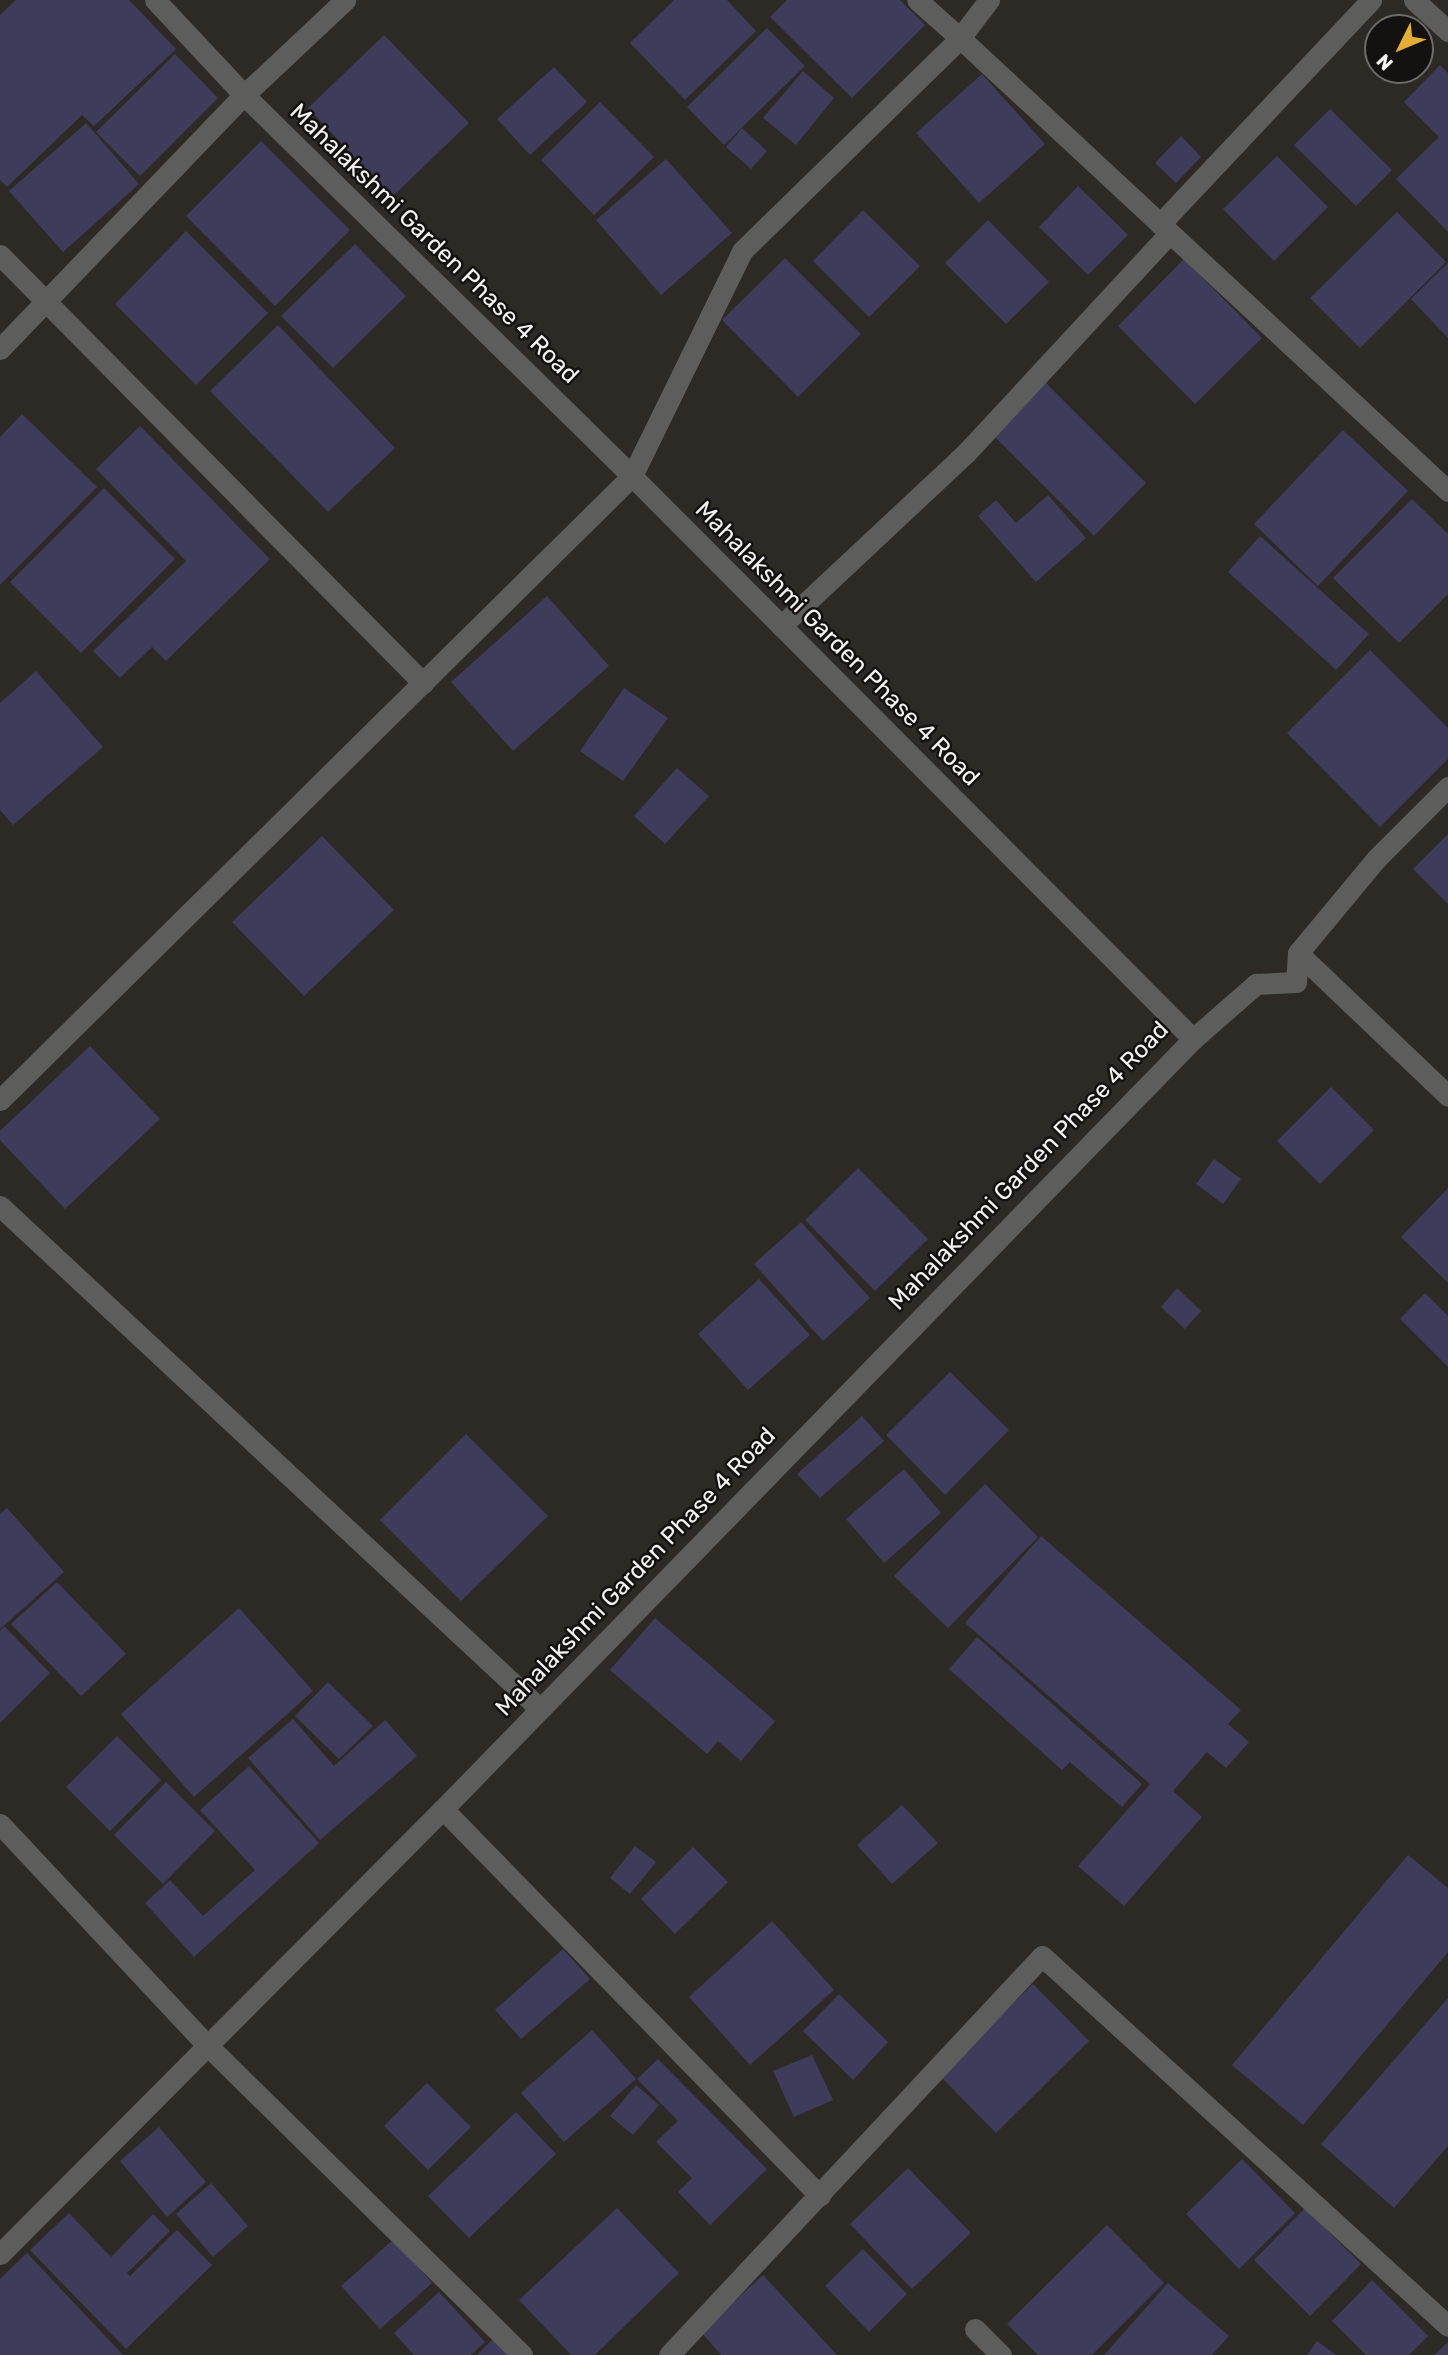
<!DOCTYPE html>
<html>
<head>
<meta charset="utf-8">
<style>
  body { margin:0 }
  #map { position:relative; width:1448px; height:2355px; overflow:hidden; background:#2d2925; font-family:Rubik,sans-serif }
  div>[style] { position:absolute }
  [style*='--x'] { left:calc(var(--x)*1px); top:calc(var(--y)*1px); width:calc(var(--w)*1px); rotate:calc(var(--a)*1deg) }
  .building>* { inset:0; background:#3f3c5b }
  .street>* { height:21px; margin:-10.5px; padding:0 10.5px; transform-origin:10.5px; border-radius:10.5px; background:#5d5e5c }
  span { translate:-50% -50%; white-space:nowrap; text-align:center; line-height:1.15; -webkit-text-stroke:5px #141210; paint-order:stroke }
  .street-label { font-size:24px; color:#f5f2f0 }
  .north { position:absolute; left:1364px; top:14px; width:70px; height:70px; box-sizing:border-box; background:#141210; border:2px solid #6e6c6a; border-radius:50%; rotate:227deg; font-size:19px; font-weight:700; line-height:28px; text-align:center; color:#f5f2f0 }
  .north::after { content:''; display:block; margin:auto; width:24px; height:32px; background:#e3ae34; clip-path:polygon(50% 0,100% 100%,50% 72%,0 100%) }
</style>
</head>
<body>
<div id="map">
  <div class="building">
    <i style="clip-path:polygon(16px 0,129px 0,176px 49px,94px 126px,82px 115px,7px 187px,0 180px,0 15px)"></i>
    <i style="clip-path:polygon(674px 0,727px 0,756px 31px,685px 100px,630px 43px)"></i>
    <i style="clip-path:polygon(787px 0,900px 0,925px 25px,852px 98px,770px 17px)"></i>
    <i style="clip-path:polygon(767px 28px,805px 66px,724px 145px,687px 107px)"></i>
    <i style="clip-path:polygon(384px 35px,469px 123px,392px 197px,308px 108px)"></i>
    <i style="clip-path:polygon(175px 54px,218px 98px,140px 176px,96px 132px)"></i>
    <i style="clip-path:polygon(1440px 65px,1448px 73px,1448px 232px,1396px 179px,1439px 137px,1404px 102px)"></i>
    <i style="clip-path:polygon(554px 67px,587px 102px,530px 155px,497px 119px)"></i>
    <i style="clip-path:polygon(803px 71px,834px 98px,796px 145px,763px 118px)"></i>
    <i style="clip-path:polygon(982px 74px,1045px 144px,979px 203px,916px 133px)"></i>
    <i style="clip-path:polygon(600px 102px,654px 157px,594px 215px,541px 160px)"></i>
    <i style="clip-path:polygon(1330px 109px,1392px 170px,1356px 206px,1294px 145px)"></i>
    <i style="clip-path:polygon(86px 123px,139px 184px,63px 252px,9px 191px)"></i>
    <i style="clip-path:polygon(742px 128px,767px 151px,751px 169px,726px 147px)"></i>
    <i style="clip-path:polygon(1181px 136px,1201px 157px,1176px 183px,1155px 163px)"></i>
    <i style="clip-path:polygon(261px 141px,350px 230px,275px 306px,186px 216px)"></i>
    <i style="clip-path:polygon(1277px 156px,1328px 207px,1274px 261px,1223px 209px)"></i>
    <i style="clip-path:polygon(666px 159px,732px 233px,661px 295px,596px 220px)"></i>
    <i style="clip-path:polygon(1078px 186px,1128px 235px,1088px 275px,1039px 227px)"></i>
    <i style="clip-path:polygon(863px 210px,920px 266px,869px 317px,813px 261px)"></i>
    <i style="clip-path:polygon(1397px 212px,1446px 262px,1360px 348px,1310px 298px)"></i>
    <i style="clip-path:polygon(988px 220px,1049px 282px,1006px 324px,945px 263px)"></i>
    <i style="clip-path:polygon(186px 231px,268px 313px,196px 385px,115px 304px)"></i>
    <i style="clip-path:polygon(355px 244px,406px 296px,333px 368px,281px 316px)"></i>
    <i style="clip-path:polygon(785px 258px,861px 334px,798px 397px,722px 320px)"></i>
    <i style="clip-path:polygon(1184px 259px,1262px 338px,1195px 404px,1118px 326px)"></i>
    <i style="clip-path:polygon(1448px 263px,1448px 338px,1411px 299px)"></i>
    <i style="clip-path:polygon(278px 325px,395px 448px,328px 512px,210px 391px)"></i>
    <i style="clip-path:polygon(1046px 383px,1146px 483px,1094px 536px,994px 436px)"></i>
    <i style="clip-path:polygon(22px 414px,97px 487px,0 585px,0 437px)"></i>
    <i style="clip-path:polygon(140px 426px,270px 559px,166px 661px,152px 647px,120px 678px,93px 651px,186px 561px,96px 469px)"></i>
    <i style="clip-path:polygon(1343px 430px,1408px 491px,1318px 586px,1254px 524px)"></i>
    <i style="clip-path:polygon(104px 488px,175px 559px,81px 653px,10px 582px)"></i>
    <i style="clip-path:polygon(1048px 495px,1086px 538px,1036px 582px,978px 516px,996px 500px,1016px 523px)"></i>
    <i style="clip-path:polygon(1412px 499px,1448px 534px,1448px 594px,1399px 643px,1333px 578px)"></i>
    <i style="clip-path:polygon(1260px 536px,1369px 634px,1336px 670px,1228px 572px)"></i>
    <i style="clip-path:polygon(547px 596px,609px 666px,513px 751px,451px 682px)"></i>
    <i style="clip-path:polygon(1370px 650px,1448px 728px,1448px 759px,1380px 827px,1287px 733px)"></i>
    <i style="clip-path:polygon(36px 671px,103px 747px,13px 825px,0 810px,0 703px)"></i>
    <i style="clip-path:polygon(624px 688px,668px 718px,623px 781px,580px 751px)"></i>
    <i style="clip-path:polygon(677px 768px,709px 796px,665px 844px,634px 816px)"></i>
    <i style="clip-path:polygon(1448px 834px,1448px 904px,1413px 869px)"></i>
    <i style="clip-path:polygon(322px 836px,394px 910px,304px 996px,232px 922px)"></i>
    <i style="clip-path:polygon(90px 1046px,160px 1119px,65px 1209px,0 1140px,0 1131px)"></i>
    <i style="clip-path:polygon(1331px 1087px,1374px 1130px,1320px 1184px,1277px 1141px)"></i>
    <i style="clip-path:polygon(1214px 1159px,1241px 1179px,1223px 1204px,1196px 1184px)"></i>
    <i style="clip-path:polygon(858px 1168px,928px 1239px,875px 1291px,805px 1220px)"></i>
    <i style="clip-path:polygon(1448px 1188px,1448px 1283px,1401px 1237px)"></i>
    <i style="clip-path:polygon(801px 1222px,870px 1298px,823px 1341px,754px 1264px)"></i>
    <i style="clip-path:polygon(759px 1279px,810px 1335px,748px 1390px,698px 1334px)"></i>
    <i style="clip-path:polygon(1177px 1288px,1201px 1311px,1185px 1329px,1161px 1307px)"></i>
    <i style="clip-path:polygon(1425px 1293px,1448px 1316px,1448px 1367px,1400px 1319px)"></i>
    <i style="clip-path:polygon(950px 1372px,1009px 1430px,945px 1495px,886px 1435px)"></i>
    <i style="clip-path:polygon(862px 1416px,884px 1441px,820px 1498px,797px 1474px)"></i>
    <i style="clip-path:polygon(466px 1434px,548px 1516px,461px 1601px,380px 1520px)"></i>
    <i style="clip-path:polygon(904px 1469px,941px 1513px,884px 1563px,846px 1519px)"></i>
    <i style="clip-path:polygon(985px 1484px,1038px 1537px,948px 1628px,894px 1576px)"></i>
    <i style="clip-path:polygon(7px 1508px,64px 1572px,0 1629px,0 1514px)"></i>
    <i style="clip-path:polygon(1041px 1536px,1241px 1710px,1228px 1724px,1249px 1742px,1226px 1768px,1207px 1752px,1173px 1791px,1202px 1817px,1124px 1906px,1078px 1866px,1150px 1784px,965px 1623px)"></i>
    <i style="clip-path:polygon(57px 1582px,126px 1654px,81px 1696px,11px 1624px)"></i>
    <i style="clip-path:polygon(239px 1608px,313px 1691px,194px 1797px,121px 1714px)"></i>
    <i style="clip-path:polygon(655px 1618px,775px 1721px,741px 1761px,718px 1741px,707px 1754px,610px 1670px)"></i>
    <i style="clip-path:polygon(4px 1626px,50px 1673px,0 1723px,0 1631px)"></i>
    <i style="clip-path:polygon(977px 1637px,1142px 1784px,1122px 1807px,1070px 1762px,1062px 1770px,949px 1669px)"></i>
    <i style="clip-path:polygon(328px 1682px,373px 1726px,339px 1759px,295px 1716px)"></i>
    <i style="clip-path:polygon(293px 1719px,334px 1766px,385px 1720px,417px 1756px,320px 1840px,248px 1758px)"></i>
    <i style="clip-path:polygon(117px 1736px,161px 1780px,110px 1831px,66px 1787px)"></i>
    <i style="clip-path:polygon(249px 1766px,319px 1843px,194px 1957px,145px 1903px,170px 1880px,203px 1916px,255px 1870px,200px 1810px)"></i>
    <i style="clip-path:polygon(166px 1782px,215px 1831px,163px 1884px,114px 1835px)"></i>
    <i style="clip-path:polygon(902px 1805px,938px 1843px,892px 1884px,857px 1845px)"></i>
    <i style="clip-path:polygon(635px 1846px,656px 1862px,630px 1894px,610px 1878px)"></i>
    <i style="clip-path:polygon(693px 1847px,728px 1882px,675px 1934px,641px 1899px)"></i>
    <i style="clip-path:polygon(1408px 1855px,1448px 1888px,1448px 1952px,1303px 2125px,1232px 2065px)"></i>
    <i style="clip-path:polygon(772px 1921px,834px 1990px,750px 2065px,689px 1997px)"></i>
    <i style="clip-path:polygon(563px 1949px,590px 1979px,521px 2039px,495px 2010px)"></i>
    <i style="clip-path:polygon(1033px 1984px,1089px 2041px,996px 2133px,940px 2076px)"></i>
    <i style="clip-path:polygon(839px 1994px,888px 2042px,853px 2080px,803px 2031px)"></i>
    <i style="clip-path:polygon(1448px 1998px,1448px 2146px,1394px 2208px,1321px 2144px)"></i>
    <i style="clip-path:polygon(592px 2030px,636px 2079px,564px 2142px,521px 2093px)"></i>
    <i style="clip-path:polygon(812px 2055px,833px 2100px,794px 2117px,773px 2071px)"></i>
    <i style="clip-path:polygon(658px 2059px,767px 2169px,710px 2225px,678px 2192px,692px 2178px,656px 2142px,678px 2121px,637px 2079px)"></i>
    <i style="clip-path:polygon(427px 2083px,471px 2127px,428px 2170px,384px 2126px)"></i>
    <i style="clip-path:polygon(636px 2085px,659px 2105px,633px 2135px,610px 2116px)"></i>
    <i style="clip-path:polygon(516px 2112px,556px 2154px,469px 2238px,428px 2196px)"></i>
    <i style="clip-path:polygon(159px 2127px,206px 2182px,167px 2217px,120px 2161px)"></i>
    <i style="clip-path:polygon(1242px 2159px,1295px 2213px,1239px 2269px,1186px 2214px)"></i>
    <i style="clip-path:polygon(908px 2168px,971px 2233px,912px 2289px,850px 2224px)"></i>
    <i style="clip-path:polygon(211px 2183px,248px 2226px,213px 2257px,176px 2214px)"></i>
    <i style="clip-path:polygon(617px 2208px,679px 2273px,595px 2355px,571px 2355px,519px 2300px)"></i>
    <i style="clip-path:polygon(1305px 2208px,1361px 2264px,1310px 2316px,1254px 2260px)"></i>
    <i style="clip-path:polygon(69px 2213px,111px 2257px,153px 2214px,170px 2231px,127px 2273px,130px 2276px,177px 2230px,212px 2265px,126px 2349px,30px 2250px)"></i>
    <i style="clip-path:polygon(1107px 2225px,1164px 2283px,1092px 2355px,1038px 2355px,1007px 2324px)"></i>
    <i style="clip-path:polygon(394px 2239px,432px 2283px,380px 2329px,341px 2286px)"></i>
    <i style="clip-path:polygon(863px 2249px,907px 2294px,869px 2332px,825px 2286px)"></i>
    <i style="clip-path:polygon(27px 2253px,123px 2355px,0 2355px,0 2279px)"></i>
    <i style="clip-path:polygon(763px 2275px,837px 2355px,721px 2355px,701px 2332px)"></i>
    <i style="clip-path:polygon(1372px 2280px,1428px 2336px,1409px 2355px,1366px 2355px,1332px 2321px)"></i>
    <i style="clip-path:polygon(1168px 2283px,1229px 2336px,1212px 2355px,1104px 2355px)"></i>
    <i style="clip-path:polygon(439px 2292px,485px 2342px,471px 2355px,414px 2355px,394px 2333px)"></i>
    <i style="clip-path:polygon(493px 2339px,509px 2355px,477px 2355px)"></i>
    <i style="clip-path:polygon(1317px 2341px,1336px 2355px,1307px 2355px)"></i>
    <i style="clip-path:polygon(1448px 2342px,1448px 2355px,1434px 2355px)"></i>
  </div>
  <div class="street">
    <i style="--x:989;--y:0;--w:48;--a:127.3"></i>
    <i style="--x:960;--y:38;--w:666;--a:42.87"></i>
    <i style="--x:1414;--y:0;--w:46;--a:42.4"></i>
    <i style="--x:1160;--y:224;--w:308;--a:-46.7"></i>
    <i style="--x:0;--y:255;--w:602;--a:45.34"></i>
    <i style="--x:0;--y:349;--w:352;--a:-46.2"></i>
    <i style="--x:244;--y:95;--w:139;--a:-43.2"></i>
    <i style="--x:781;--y:626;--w:253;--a:-43.1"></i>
    <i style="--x:966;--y:453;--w:300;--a:-47.2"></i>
    <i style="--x:1298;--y:953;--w:122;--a:-50.3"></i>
    <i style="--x:1376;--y:859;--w:102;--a:-45"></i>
    <i style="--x:1193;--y:1039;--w:84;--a:-41.1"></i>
    <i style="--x:1256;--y:984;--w:40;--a:-2.9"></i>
    <i style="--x:1296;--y:982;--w:29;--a:-86"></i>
    <i style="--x:1298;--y:953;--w:207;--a:43.6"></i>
    <i style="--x:0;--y:1100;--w:888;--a:-44.64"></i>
    <i style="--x:632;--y:476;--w:250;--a:-63.9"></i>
    <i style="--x:742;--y:251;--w:305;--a:-44.3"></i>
    <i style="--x:960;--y:38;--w:57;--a:-138.5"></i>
    <i style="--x:0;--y:1206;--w:737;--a:42.96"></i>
    <i style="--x:443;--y:1809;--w:540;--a:45.75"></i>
    <i style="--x:0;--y:1824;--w:306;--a:46.9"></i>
    <i style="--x:209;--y:2047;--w:439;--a:44.5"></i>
    <i style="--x:0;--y:2254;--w:628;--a:-45.13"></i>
    <i style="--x:443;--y:1809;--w:1075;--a:-45.75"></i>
    <i style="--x:1193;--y:1039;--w:795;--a:-134.9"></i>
    <i style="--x:632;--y:476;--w:544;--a:-135.52"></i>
    <i style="--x:244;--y:95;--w:130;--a:-133.1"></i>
    <i style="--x:975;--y:2329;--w:37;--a:45"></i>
    <i style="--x:669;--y:2355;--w:546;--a:-46.93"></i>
    <i style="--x:1042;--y:1956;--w:549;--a:42.34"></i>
  </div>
  <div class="street-label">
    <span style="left:434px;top:244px;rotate:44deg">Mahalakshmi Garden Phase 4 Road</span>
    <span style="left:837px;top:644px;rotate:45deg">Mahalakshmi Garden Phase 4 Road</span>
    <span style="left:1029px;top:1166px;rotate:-46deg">Mahalakshmi Garden Phase 4 Road</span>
    <span style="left:636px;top:1572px;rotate:-46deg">Mahalakshmi Garden Phase 4 Road</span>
  </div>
  <div class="north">N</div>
</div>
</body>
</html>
